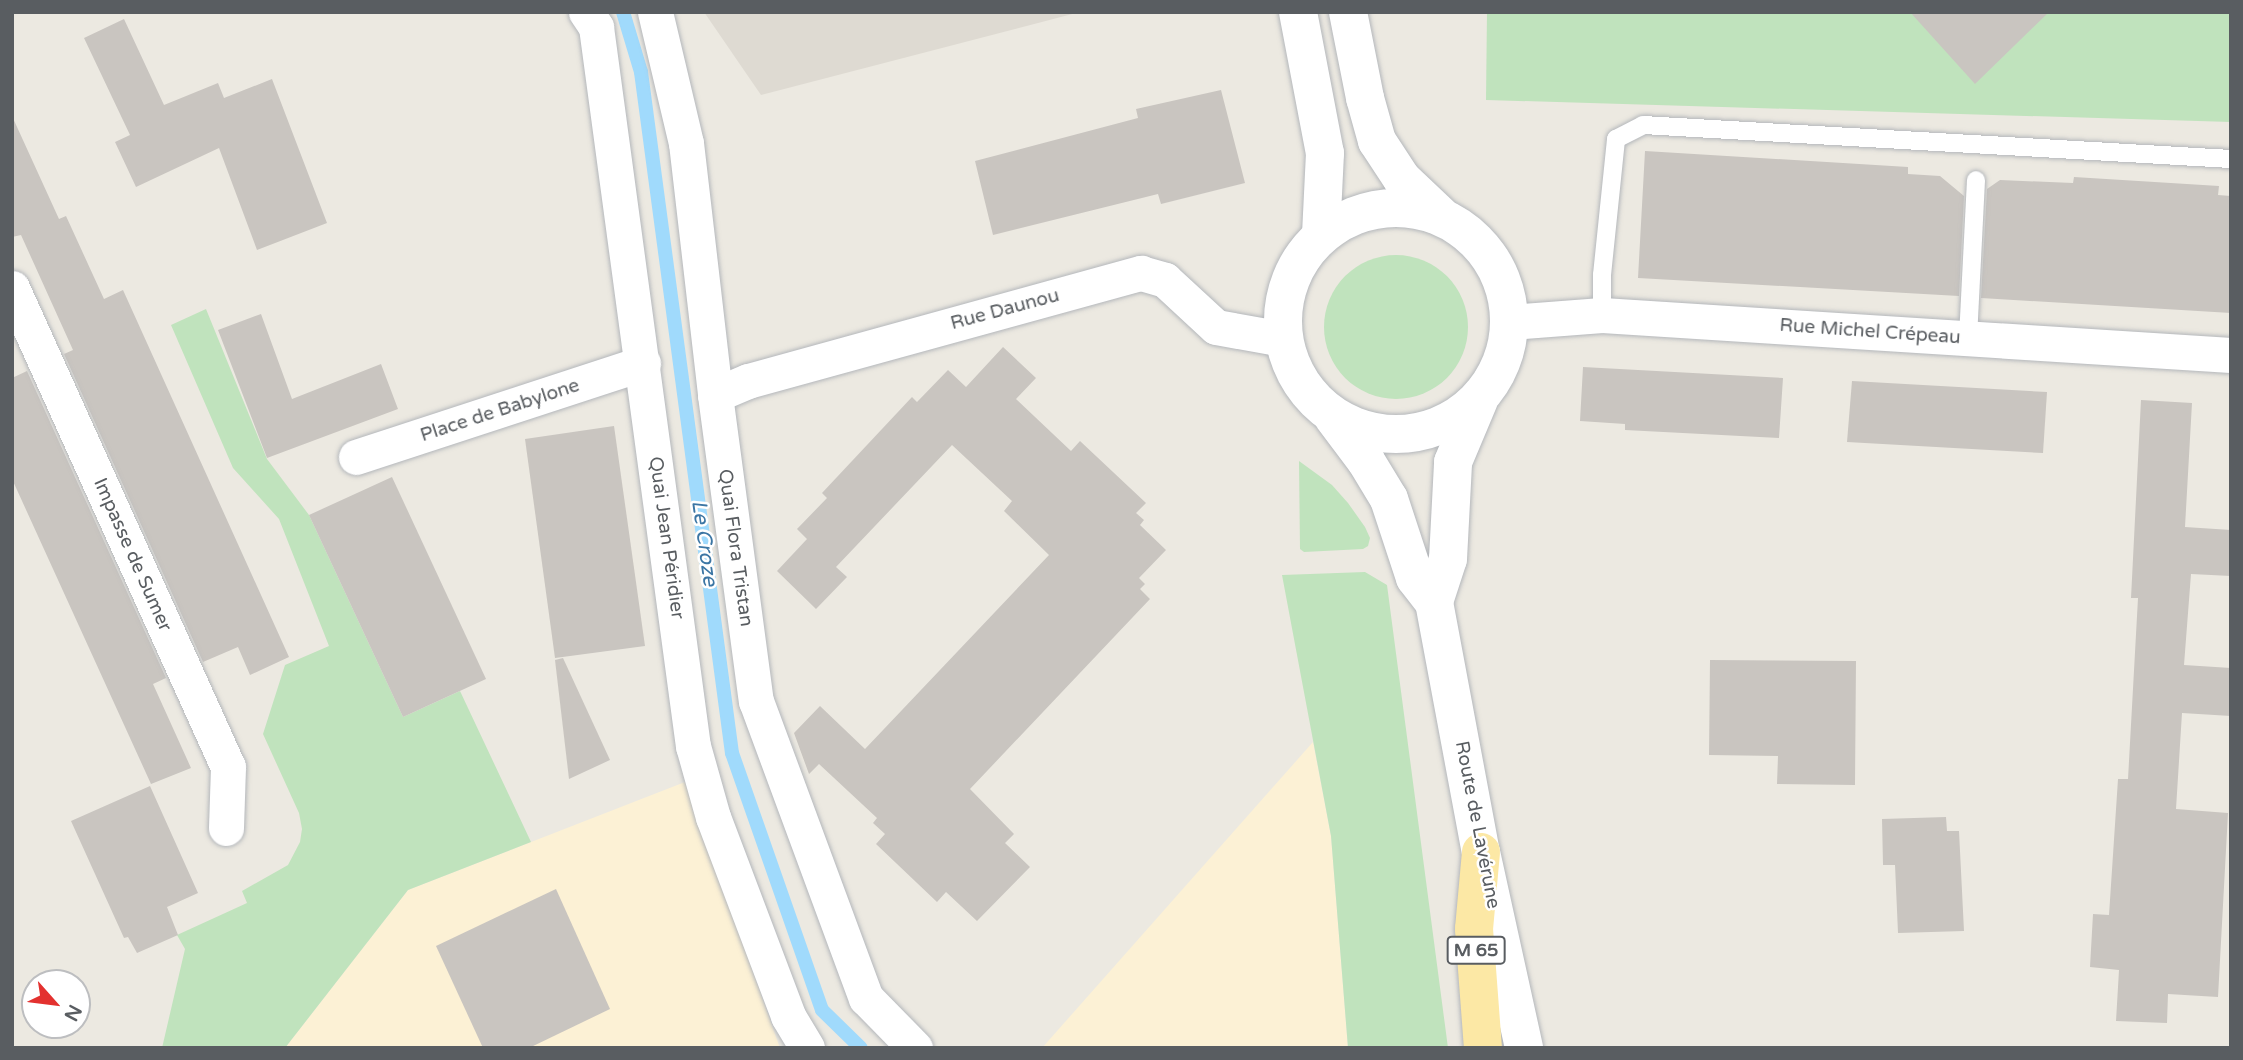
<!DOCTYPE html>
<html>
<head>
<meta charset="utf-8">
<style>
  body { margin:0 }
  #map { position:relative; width:2243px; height:1060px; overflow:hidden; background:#ece9e1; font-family:"Varela Round",sans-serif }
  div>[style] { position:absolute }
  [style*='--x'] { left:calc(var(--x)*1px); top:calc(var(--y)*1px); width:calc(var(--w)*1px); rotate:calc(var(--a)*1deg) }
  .commercial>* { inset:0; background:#fcf1d5 }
  .education>* { inset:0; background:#dedad2 }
  .green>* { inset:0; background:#c0e3bd }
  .round { border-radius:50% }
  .stream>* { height:14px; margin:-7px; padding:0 7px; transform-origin:7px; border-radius:7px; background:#a0dafc }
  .building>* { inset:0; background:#c9c5c0 }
  .roads { filter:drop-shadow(0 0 2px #b4b7bb) drop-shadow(0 0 2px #b4b7bb) }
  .lane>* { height:18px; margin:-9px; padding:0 9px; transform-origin:9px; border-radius:9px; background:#fff }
  .street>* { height:35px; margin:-17.5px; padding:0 17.5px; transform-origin:17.5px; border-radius:17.5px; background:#fff }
  .secondary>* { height:38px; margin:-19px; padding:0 19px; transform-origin:19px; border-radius:19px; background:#fff }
  .secondary>.ring { margin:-19px; padding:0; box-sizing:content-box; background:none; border:38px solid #fff; border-radius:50% }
  .primary>* { height:38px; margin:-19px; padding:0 19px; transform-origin:19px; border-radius:19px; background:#fce8a5 }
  span { translate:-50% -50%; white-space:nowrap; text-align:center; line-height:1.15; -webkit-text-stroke:5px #fff; paint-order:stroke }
  .shield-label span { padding:2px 5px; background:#fff; border:2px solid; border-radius:5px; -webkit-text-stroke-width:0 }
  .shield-label { font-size:18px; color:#595d61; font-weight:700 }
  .street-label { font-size:19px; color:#595d61 }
  .water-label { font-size:21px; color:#3c76a4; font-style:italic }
  .frame { position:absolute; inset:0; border:14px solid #595d61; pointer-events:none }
  .north { position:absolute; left:21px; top:969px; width:70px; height:70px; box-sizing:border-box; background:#fff; border:2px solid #bdbec0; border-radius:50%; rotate:118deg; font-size:19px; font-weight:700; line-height:28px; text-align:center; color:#595d61 }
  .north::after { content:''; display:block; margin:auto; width:24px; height:32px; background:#e3312f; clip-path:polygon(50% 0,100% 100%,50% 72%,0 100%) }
</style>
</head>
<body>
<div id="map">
  <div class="commercial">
    <i style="clip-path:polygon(1313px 742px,1331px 836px,1348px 1048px,1042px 1048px)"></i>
    <i style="clip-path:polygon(685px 782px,780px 1048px,285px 1048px,408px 890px)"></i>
  </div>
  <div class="education">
    <i style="clip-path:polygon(704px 12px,1080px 12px,761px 95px)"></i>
  </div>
  <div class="green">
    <i style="clip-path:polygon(1487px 12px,2231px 12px,2231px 122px,1486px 100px)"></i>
    <i class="round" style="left:1324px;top:255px;width:144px;height:144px"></i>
    <i style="clip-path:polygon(206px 309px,267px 459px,309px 515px,403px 717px,460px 691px,531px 842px,408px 890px,285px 1048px,162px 1048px,185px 949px,177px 935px,247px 903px,242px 891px,288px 865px,300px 842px,302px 829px,299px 813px,263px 734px,285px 665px,329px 646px,279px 519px,233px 468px,171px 325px)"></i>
    <i style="clip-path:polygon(1299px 461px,1332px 485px,1348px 503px,1365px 527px,1370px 538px,1368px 546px,1363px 549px,1304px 552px,1300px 549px)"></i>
    <i style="clip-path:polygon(1365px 572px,1387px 585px,1448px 1048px,1348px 1048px,1331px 836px,1282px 575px)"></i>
  </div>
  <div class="stream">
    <i style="--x:623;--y:12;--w:63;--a:73.3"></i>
    <i style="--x:641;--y:72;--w:687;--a:82.39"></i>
    <i style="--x:732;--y:753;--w:272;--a:70.7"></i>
    <i style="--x:822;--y:1010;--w:54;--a:44.3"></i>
  </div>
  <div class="building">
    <i style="clip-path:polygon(1910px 12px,2049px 12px,1975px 84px)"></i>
    <i style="clip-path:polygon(124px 19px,164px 105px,218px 83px,224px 98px,272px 79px,327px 223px,257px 250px,219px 148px,136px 187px,115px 142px,130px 135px,84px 38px)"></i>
    <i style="clip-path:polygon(1221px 90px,1245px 183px,1161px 204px,1158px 194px,993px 235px,975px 161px,1138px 118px,1136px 109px)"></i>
    <i style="clip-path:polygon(12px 116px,59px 219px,66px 216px,104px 299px,123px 290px,289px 657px,250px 675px,238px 647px,203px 662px,64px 354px,73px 350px,21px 235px,12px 237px)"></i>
    <i style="clip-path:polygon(1645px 151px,1908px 167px,1908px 174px,1940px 176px,1964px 196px,1959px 296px,1638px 278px)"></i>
    <i style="clip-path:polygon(2074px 177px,2219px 186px,2218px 195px,2231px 196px,2231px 313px,1981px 298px,1987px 189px,2000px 180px,2073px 183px)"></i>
    <i style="clip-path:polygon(261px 314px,292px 399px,381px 364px,398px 409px,267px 458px,218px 330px)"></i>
    <i style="clip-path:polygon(1003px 347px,1036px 378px,1016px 399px,1071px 451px,1080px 441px,1146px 503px,1136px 513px,1144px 520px,1140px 525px,1166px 550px,1139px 578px,1145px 584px,1140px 589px,1150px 599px,970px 789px,1014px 834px,1005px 843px,1030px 867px,977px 921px,946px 892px,937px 902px,876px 844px,885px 834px,873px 823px,877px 818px,819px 764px,809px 774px,794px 733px,820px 706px,865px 749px,1049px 555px,1004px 511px,1012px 501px,952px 445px,836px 567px,847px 577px,816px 609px,777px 571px,807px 539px,797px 529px,827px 498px,822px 493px,912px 397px,917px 402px,948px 370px,966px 387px)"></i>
    <i style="clip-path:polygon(1583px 367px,1783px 378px,1779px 438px,1625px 430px,1625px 424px,1580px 421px)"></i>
    <i style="clip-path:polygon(27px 371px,166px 678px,153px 684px,191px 768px,151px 784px,12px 479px,12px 378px)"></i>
    <i style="clip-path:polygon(1852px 381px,2047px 392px,2043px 453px,1847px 442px)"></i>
    <i style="clip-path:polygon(2141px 400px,2192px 403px,2185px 527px,2231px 530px,2231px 576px,2191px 574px,2184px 665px,2231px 668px,2231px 716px,2182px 713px,2176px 809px,2228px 813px,2218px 997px,2168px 994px,2167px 1023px,2116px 1021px,2119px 970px,2090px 967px,2093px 914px,2109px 915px,2118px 779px,2128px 779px,2138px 598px,2131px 598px)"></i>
    <i style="clip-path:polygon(614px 426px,645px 646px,555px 658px,525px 439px)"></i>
    <i style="clip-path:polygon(392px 477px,486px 679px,403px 717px,309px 515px)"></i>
    <i style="clip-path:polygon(563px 658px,610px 760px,569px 779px,555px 660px)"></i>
    <i style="clip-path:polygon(1710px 660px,1856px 661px,1855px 785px,1777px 784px,1778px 756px,1709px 755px)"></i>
    <i style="clip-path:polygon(150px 786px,198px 893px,167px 907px,178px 935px,137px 953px,128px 937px,124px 938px,71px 821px)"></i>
    <i style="clip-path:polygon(1946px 817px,1947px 831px,1959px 831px,1964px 931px,1898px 933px,1895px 865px,1883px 865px,1882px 819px)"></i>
    <i style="clip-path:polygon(556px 889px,610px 1009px,529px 1048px,483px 1048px,436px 946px)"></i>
  </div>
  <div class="roads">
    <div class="lane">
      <i style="--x:1602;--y:315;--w:40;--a:-90"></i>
      <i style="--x:1602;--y:275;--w:137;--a:-84.1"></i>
      <i style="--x:1616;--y:139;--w:30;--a:-27"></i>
      <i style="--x:1643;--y:125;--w:589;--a:3.31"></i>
      <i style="--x:1968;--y:338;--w:158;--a:-87.1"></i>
    </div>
    <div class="street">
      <i style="--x:586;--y:12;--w:18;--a:56"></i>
      <i style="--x:596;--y:27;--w:726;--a:82.32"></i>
      <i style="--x:693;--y:746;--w:74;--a:74.3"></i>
      <i style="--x:713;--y:817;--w:213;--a:69.3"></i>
      <i style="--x:788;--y:1016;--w:37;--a:59"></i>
      <i style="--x:655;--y:12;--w:135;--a:76.7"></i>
      <i style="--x:686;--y:143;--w:254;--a:83.4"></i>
      <i style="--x:715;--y:395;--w:309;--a:82.4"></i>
      <i style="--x:756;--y:701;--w:317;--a:69.7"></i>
      <i style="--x:866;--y:998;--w:70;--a:45.6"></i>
      <i style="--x:12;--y:288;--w:525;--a:65.73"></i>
      <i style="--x:228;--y:767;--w:61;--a:91.9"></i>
      <i style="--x:1510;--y:322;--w:92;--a:-4.4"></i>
      <i style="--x:1602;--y:315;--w:630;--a:3.64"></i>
      <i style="--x:715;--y:395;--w:36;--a:-23"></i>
      <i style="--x:748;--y:381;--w:408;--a:-15.4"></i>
      <i style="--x:1141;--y:273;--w:25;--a:16"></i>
      <i style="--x:1165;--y:280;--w:69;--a:42.7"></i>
      <i style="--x:1216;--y:327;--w:68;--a:10.2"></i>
      <i style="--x:356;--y:457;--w:302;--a:-18.1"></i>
    </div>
    <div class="secondary">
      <i style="--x:1298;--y:12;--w:144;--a:79.2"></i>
      <i style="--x:1325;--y:153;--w:82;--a:92.8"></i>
      <i style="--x:1348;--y:12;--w:88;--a:78.8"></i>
      <i style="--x:1365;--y:98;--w:45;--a:74.4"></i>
      <i style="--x:1377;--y:141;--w:45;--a:56.7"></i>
      <i style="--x:1402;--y:179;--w:55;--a:43.5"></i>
      <i class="ring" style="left:1283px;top:208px;width:188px;height:188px"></i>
      <i style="--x:1333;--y:417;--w:55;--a:53.1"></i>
      <i style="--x:1366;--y:461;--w:44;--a:58.8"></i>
      <i style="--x:1389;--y:499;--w:83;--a:71.8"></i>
      <i style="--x:1415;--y:578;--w:31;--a:52"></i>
      <i style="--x:1434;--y:602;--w:254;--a:79.4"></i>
      <i style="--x:1481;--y:852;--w:201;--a:77.6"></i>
      <i style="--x:1434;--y:602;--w:45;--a:-72"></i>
      <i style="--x:1448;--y:559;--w:97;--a:-87"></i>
      <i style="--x:1453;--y:462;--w:67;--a:-67.2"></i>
    </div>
    <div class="primary">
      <i style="--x:1481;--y:852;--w:77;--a:95.2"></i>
      <i style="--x:1474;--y:929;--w:119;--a:85.7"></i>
    </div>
  </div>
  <div class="shield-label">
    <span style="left:1476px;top:950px">M 65</span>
  </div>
  <div class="street-label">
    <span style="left:1005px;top:310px;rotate:-15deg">Rue Daunou</span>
    <span style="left:1870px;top:332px;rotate:4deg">Rue Michel Crépeau</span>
    <span style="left:500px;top:411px;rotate:-18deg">Place de Babylone</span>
    <span style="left:666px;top:538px;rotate:82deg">Quai Jean Péridier</span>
    <span style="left:735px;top:548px;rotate:82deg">Quai Flora Tristan</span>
    <span style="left:132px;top:555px;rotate:66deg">Impasse de Sumer</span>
    <span style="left:1477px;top:825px;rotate:79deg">Route de Lavérune</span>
  </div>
  <div class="water-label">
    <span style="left:704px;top:543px;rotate:82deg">Le Croze</span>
  </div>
  <div class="frame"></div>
  <div class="north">N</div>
</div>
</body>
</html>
